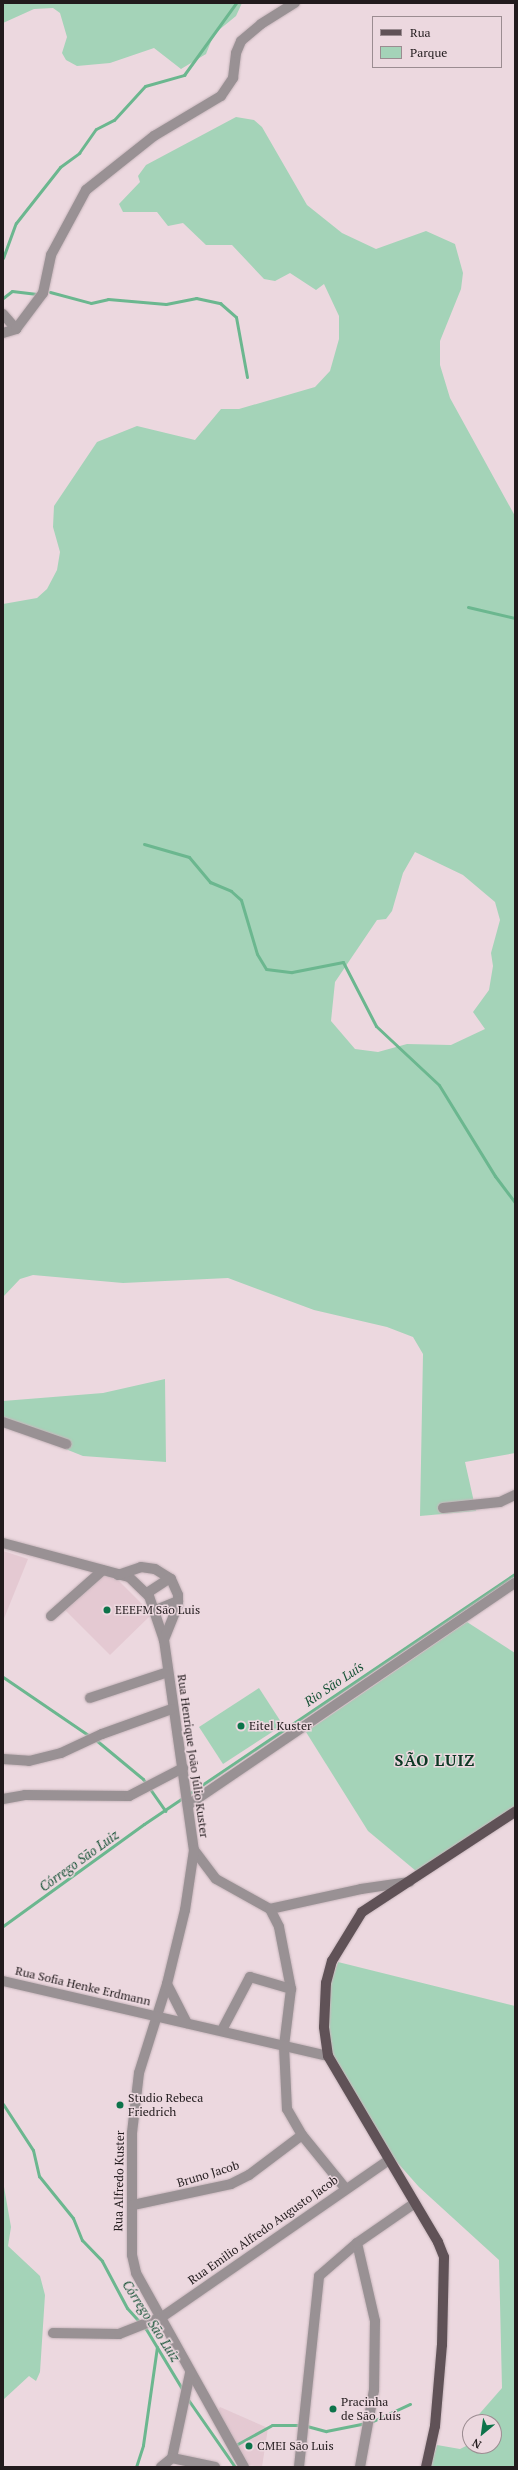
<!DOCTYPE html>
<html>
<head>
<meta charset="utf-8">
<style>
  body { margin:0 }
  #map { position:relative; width:518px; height:2470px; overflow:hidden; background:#ecd8df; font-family:"PT Serif",serif }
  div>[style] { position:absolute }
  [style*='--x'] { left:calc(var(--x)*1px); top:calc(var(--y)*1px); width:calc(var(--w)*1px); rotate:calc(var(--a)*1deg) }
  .built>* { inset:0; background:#e4c9d2 }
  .green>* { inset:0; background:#a4d3b8 }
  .stream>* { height:3px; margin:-1.5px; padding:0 1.5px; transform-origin:1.5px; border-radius:1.5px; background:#6bb78f }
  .roads { filter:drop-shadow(0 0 1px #c8b6bc) drop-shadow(0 0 1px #c8b6bc) }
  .minor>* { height:10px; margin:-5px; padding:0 5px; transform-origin:5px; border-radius:5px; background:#999194 }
  .major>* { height:10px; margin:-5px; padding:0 5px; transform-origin:5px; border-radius:5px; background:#605257 }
  .dots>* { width:11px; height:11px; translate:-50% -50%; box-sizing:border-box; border:2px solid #ecd8df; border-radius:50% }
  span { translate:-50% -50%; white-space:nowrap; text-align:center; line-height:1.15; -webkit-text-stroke:3px #ecd8df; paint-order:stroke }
  .poi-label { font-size:12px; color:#221b1d }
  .left { translate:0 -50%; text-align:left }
  .street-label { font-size:12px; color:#221b1d }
  .water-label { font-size:13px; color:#165236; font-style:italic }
  .district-label { font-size:16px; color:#0c3824; font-weight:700; letter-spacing:1px }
  .frame { position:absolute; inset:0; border:4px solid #221b1d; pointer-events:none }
  .legend { position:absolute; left:372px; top:16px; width:130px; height:52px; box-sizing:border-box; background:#ecd8df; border:1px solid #9b8c91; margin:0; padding:5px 7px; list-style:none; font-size:12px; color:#221b1d }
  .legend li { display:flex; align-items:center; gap:8px; height:20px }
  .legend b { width:20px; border:1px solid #9b8c91 }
  .north { position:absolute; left:462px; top:2414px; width:40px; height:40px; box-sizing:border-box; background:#ecd8df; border:1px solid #9b8c91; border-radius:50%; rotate:209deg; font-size:11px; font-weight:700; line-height:16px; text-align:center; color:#221b1d }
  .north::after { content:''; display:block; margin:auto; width:14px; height:18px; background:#0d734a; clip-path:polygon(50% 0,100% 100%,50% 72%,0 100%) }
</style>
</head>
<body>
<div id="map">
  <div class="built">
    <i style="clip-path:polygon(3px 1551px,28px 1559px,3px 1621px)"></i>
    <i style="clip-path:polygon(103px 1565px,152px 1614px,110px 1655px,61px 1606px)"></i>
    <i style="clip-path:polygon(220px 2407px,268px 2428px,262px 2467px,247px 2465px,214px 2419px)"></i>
  </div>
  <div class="green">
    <i style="clip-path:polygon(3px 3px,242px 3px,236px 16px,214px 34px,206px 54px,181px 69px,154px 48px,110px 63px,77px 66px,66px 60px,62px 53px,67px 37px,60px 13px,53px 8px,34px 9px,3px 23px)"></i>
    <i style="clip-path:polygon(evenodd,236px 117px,254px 120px,262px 127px,307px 205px,342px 233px,376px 249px,426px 231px,455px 244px,463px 273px,461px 289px,440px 341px,440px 365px,450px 398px,515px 516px,515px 1453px,465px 1462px,476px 1511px,420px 1516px,423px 1354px,413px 1337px,387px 1327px,314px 1310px,228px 1278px,123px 1283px,33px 1275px,20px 1279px,3px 1297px,3px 604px,37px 598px,47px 589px,57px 570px,60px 552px,53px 527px,54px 506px,97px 442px,137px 426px,195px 440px,221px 409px,239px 409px,315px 387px,330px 371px,339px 339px,339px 316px,324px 284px,316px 290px,290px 273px,275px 281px,264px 279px,232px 245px,206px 245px,183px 223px,168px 226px,157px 212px,123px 212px,119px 204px,140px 182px,138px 176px,146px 165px,236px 117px,415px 852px,463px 875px,495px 902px,500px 920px,491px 953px,493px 966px,489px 990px,473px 1012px,485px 1029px,451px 1045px,407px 1044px,378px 1052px,355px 1049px,331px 1021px,335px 982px,377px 920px,386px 919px,392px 911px,403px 873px,415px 852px)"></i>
    <i style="clip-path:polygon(165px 1379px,166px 1462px,83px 1456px,3px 1424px,3px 1401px,103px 1393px)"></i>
    <i style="clip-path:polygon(467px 1622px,515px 1653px,515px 1815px,416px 1871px,368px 1831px,306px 1732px)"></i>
    <i style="clip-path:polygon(259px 1688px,283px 1725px,223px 1764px,199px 1727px)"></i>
    <i style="clip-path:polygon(338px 1962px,515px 2006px,515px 2467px,430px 2467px,437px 2445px,460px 2449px,470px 2444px,494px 2446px,494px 2422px,474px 2420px,502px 2388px,499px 2260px,419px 2187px,380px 2143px,334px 2063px,326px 2033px,330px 1984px)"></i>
    <i style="clip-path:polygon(3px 2181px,11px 2227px,8px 2246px,40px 2276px,45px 2295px,40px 2372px,36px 2381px,29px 2376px,3px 2400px)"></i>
  </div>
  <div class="stream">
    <i style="--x:3;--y:258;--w:37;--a:-70"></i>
    <i style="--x:16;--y:223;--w:71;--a:-51.8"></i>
    <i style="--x:60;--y:167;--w:24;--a:-36"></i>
    <i style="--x:79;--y:153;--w:29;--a:-55"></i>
    <i style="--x:96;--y:129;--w:20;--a:-27"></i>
    <i style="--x:114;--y:120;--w:46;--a:-47.6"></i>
    <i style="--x:145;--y:86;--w:41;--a:-15.8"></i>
    <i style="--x:184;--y:75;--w:89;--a:-54.2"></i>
    <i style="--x:50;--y:292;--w:42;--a:15"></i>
    <i style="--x:91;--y:303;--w:17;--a:-13"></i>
    <i style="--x:108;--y:299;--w:58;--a:4.9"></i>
    <i style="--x:166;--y:304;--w:31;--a:-11"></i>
    <i style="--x:196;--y:298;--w:25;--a:12"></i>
    <i style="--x:220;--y:303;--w:21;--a:41"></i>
    <i style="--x:236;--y:317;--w:61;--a:79.6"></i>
    <i style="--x:3;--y:298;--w:11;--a:-38"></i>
    <i style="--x:12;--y:291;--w:25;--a:7"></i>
    <i style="--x:468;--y:607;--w:48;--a:13.2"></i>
    <i style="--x:144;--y:844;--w:47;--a:16.1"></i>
    <i style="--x:189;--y:857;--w:33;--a:50"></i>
    <i style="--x:210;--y:882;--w:23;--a:23"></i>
    <i style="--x:231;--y:891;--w:13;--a:42"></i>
    <i style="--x:241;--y:900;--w:56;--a:73.5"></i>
    <i style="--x:257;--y:954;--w:17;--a:59"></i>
    <i style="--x:266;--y:969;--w:26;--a:7"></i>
    <i style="--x:292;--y:972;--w:52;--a:-11.1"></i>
    <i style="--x:343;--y:962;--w:72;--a:62.7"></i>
    <i style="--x:376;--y:1026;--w:86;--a:43.1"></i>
    <i style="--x:439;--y:1085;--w:107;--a:58.4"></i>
    <i style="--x:495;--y:1176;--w:34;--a:53"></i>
    <i style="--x:3;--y:1677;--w:107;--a:34.3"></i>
    <i style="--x:96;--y:1740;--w:61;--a:39.7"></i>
    <i style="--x:143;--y:1779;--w:39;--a:55"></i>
    <i style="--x:3;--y:1926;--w:174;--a:-35.9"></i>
    <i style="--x:144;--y:1824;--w:447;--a:-34"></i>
    <i style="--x:3;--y:2104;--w:55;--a:56.9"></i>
    <i style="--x:33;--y:2150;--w:27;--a:77"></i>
    <i style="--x:39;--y:2176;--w:54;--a:51"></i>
    <i style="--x:73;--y:2218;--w:24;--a:68"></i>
    <i style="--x:82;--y:2240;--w:29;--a:46"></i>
    <i style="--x:102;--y:2261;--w:53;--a:62"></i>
    <i style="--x:127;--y:2308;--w:28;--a:48"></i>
    <i style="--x:146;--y:2329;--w:74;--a:58.9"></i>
    <i style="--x:187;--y:2398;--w:84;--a:55.2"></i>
    <i style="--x:371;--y:2422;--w:43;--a:-24.8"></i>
    <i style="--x:234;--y:2446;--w:43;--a:-28.9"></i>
    <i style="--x:272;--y:2425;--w:31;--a:0"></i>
    <i style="--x:303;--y:2425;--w:24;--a:15"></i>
    <i style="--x:326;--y:2431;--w:41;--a:-11.3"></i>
    <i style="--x:136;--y:2467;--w:23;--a:-72"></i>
    <i style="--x:143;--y:2445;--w:99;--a:-81.9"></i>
  </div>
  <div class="roads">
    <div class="minor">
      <i style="--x:3;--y:314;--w:20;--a:49"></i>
      <i style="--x:3;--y:333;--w:14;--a:-17"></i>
      <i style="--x:16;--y:329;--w:45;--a:-53.1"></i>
      <i style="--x:43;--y:293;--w:39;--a:-78"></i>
      <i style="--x:51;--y:255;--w:74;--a:-61.7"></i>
      <i style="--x:86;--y:190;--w:87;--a:-38.5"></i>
      <i style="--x:154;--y:136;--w:78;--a:-30.8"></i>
      <i style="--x:221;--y:96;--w:22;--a:-56"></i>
      <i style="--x:233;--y:78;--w:25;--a:-83"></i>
      <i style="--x:236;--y:53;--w:13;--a:-67"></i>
      <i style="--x:241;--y:41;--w:26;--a:-40"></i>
      <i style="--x:261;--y:24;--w:40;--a:-32"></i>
      <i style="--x:3;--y:1422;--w:67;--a:19.2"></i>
      <i style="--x:443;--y:1508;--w:57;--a:-6"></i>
      <i style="--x:500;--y:1502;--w:17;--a:-25"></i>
      <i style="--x:3;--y:1543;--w:131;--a:15.1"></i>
      <i style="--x:129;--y:1577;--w:28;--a:44"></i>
      <i style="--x:149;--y:1596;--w:46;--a:71.2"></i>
      <i style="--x:164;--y:1640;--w:212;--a:81.9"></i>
      <i style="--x:194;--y:1850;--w:36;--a:53"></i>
      <i style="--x:216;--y:1879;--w:62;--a:29.1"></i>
      <i style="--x:270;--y:1909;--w:93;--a:-12.4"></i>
      <i style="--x:361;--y:1889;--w:49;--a:-8.3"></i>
      <i style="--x:118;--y:1575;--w:24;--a:-19"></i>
      <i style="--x:141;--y:1567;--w:14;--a:8"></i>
      <i style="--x:155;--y:1569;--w:19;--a:32"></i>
      <i style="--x:171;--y:1579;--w:17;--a:66"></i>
      <i style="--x:178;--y:1595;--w:10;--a:90"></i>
      <i style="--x:178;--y:1605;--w:38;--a:112"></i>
      <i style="--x:147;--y:1593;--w:27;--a:-33"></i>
      <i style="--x:156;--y:1610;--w:24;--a:-22"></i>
      <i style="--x:51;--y:1616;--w:69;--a:-41.5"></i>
      <i style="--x:90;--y:1698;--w:82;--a:-18.4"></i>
      <i style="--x:3;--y:1759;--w:26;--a:4"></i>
      <i style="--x:29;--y:1761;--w:33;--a:-14"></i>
      <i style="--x:61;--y:1753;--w:45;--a:-24.9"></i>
      <i style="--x:102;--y:1734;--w:74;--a:-19.7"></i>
      <i style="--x:3;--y:1799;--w:22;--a:-10"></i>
      <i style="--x:25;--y:1795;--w:104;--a:0.6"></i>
      <i style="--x:129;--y:1796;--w:61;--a:-27.4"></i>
      <i style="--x:188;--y:1805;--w:395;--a:-34.2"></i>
      <i style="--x:194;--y:1850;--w:61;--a:98.5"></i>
      <i style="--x:185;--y:1910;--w:76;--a:103.7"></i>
      <i style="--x:167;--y:1984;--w:93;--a:107.5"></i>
      <i style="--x:139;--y:2073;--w:60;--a:96.7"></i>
      <i style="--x:132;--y:2133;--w:122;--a:90"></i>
      <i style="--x:132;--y:2255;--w:18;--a:77"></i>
      <i style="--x:136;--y:2273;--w:222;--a:60.9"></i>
      <i style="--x:270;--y:1909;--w:20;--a:63"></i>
      <i style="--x:279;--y:1927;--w:63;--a:79"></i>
      <i style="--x:291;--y:1989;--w:57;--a:97"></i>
      <i style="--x:284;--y:2046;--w:63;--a:87.3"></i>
      <i style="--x:287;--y:2109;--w:30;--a:60"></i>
      <i style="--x:302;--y:2135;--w:68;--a:50.9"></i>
      <i style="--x:3;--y:1981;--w:334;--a:13"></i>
      <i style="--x:167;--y:1984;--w:44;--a:62.9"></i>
      <i style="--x:222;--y:2030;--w:60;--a:-62.2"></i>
      <i style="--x:250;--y:1977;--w:43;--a:16.3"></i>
      <i style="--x:133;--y:2205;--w:100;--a:-12.1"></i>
      <i style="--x:231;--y:2184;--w:20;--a:-27"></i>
      <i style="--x:249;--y:2175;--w:66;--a:-37"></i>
      <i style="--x:357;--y:2243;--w:80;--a:77"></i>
      <i style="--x:375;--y:2321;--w:69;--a:90.8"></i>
      <i style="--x:374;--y:2390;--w:78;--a:100.3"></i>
      <i style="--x:53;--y:2333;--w:66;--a:0.9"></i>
      <i style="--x:119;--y:2334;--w:46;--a:-21.6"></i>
      <i style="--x:162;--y:2317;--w:276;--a:-34.7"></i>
      <i style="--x:172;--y:2458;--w:87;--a:-78"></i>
      <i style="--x:161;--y:2467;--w:14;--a:-39"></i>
      <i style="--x:172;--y:2458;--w:44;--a:11.8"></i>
      <i style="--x:299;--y:2467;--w:192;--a:-84"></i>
      <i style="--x:319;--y:2276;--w:50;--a:-41"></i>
      <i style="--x:357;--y:2243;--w:70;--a:-34.6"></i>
    </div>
    <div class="major">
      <i style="--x:426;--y:2467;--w:42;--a:-77.6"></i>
      <i style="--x:435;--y:2426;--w:81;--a:-85.1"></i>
      <i style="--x:442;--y:2345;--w:88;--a:-88.7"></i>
      <i style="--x:444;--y:2257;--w:16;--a:-112"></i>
      <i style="--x:438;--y:2242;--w:216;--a:-120.6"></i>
      <i style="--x:328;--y:2056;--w:29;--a:-98"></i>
      <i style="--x:324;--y:2027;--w:44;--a:-87.4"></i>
      <i style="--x:326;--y:1983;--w:23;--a:-75"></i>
      <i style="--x:332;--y:1961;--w:57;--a:-58.5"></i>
      <i style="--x:362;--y:1912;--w:183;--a:-33.2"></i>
    </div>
  </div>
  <div class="dots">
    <i style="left:107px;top:1610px;background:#0d734a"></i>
    <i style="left:241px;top:1726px;background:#0d734a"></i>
    <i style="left:120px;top:2105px;background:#0d734a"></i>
    <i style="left:333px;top:2409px;background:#0d734a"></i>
    <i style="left:249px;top:2446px;background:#0d734a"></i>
  </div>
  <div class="poi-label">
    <span class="left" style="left:115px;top:1610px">EEEFM São Luis</span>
    <span class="left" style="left:249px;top:1726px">Eitel Kuster</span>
    <span class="left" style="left:128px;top:2105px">Studio Rebeca<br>Friedrich</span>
    <span class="left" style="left:341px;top:2409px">Pracinha<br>de São Luís</span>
    <span class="left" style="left:257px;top:2446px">CMEI São Luis</span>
  </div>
  <div class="street-label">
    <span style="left:193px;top:1756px;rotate:82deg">Rua Henrique João Júlio Kuster</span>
    <span style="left:83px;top:1986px;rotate:13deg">Rua Sofia Henke Erdmann</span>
    <span style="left:208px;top:2174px;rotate:-17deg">Bruno Jacob</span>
    <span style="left:119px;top:2181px;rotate:-89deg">Rua Alfredo Kuster</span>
    <span style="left:263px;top:2230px;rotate:-35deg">Rua Emilio Alfredo Augusto Jacob</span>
  </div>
  <div class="water-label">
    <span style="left:334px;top:1684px;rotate:-34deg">Rio São Luís</span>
    <span style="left:79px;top:1861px;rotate:-36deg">Córrego São Luiz</span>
    <span style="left:151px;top:2321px;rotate:57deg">Córrego São Luiz</span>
  </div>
  <div class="district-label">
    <span style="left:435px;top:1760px">SÃO LUIZ</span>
  </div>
  <div class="frame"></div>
  <ul class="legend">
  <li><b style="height:5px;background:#605257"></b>Rua</li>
  <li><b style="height:11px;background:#a4d3b8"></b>Parque</li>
  </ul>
  <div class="north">N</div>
</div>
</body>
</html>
